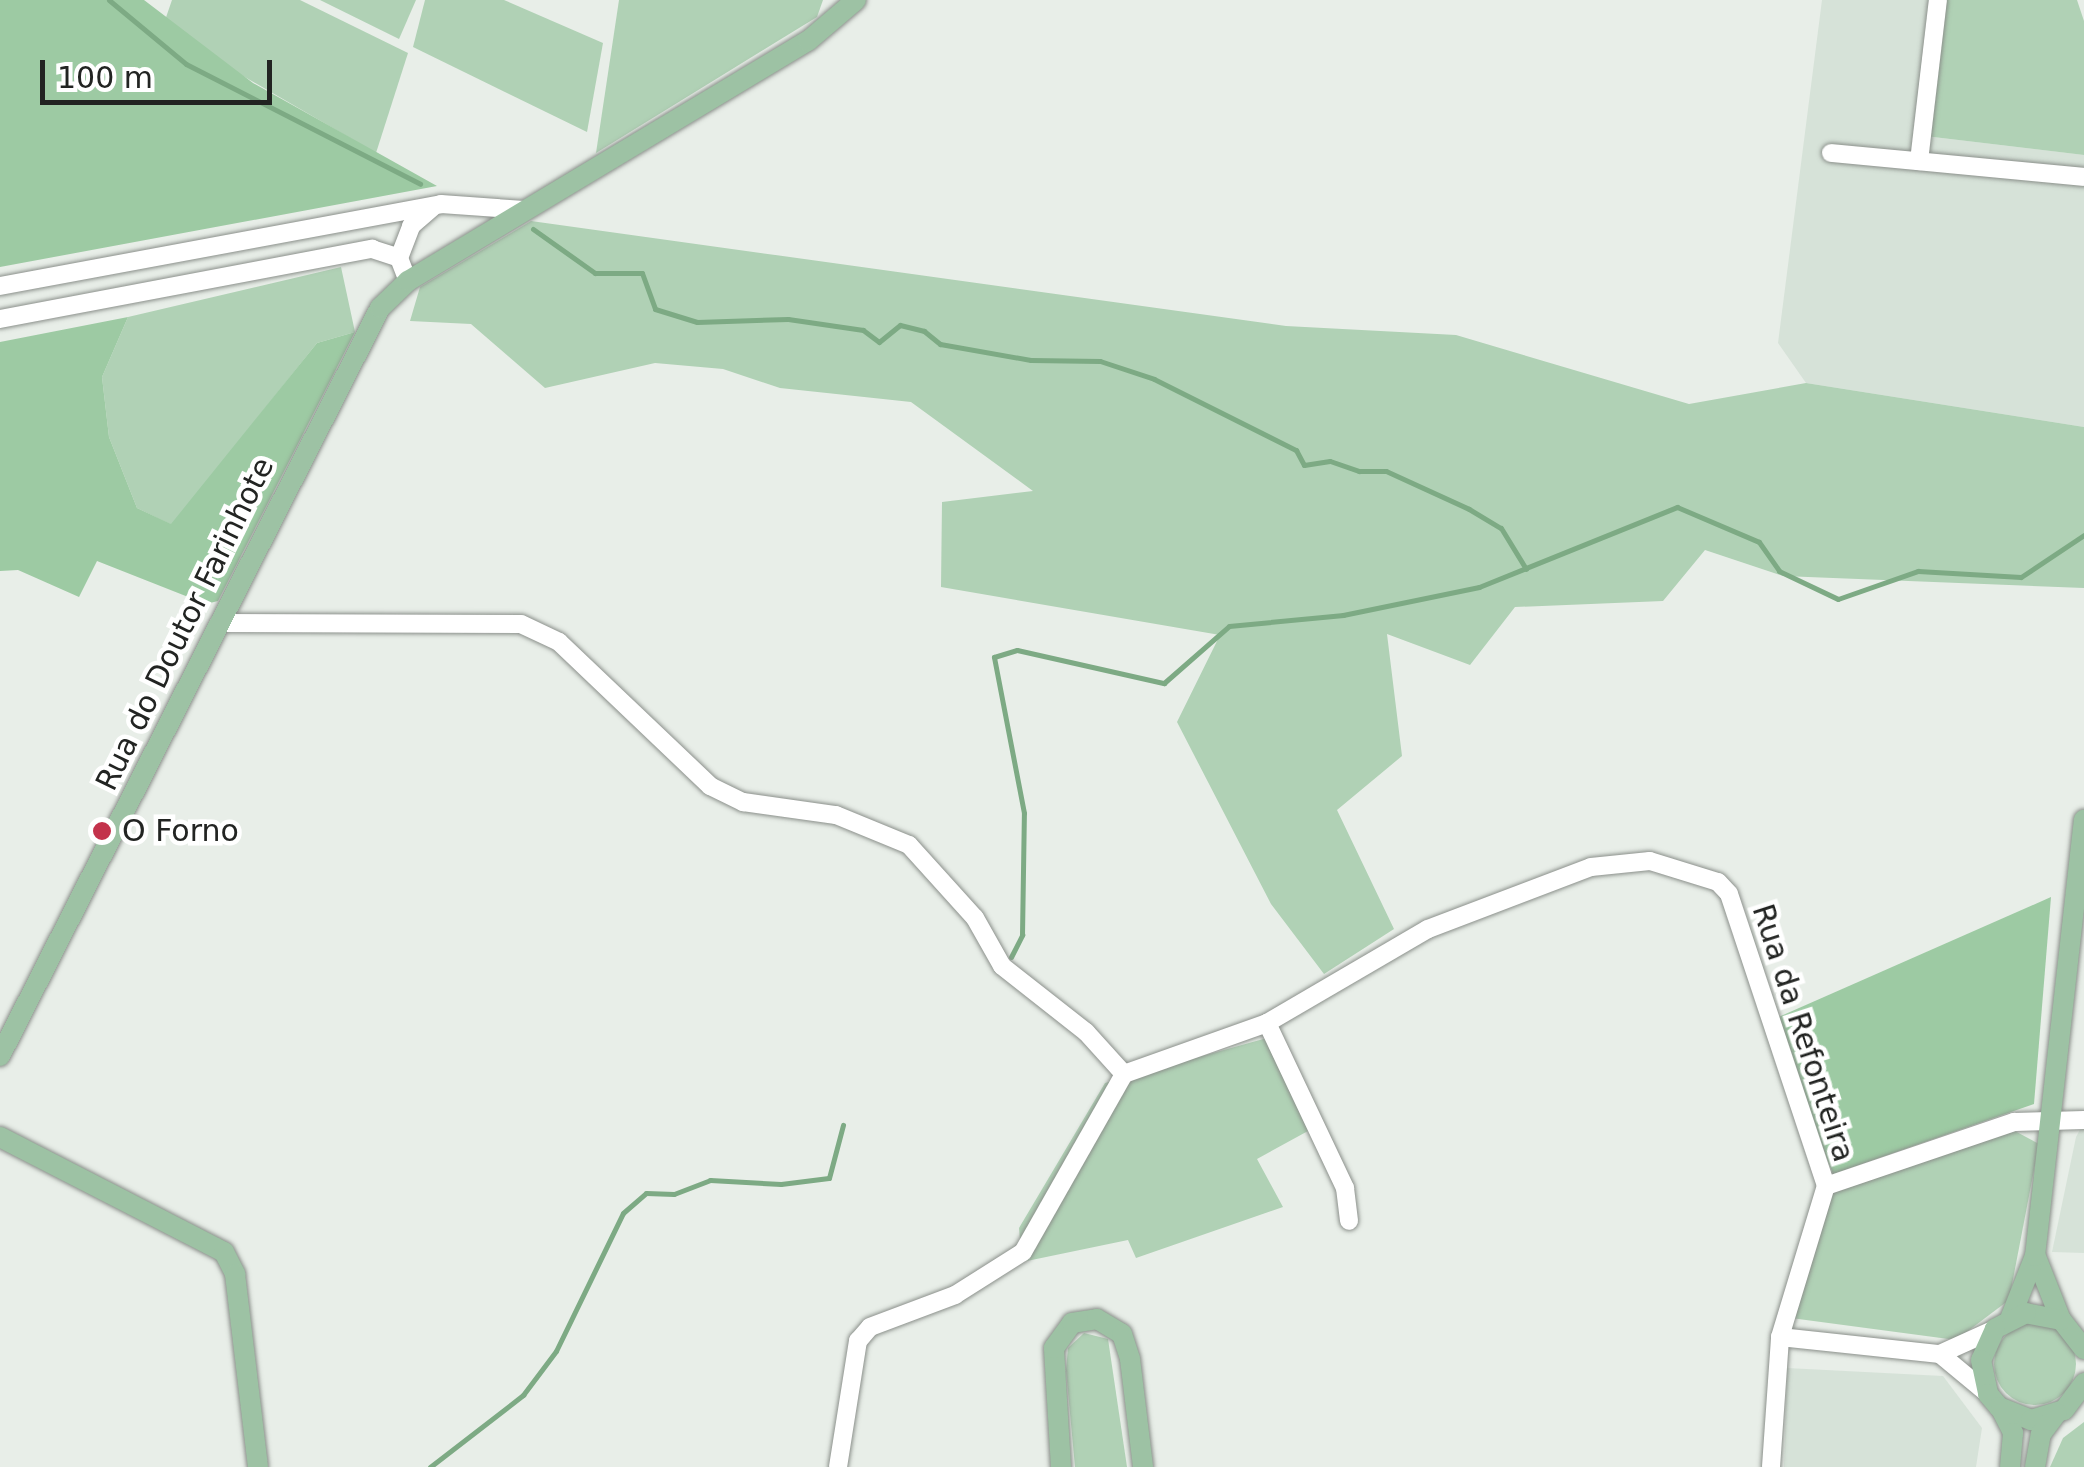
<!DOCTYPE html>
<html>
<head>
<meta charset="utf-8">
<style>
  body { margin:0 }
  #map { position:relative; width:2084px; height:1467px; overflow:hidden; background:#e8eee8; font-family:"DejaVu Sans",sans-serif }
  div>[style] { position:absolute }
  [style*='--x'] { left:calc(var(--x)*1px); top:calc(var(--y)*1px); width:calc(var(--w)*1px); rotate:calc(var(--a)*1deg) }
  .built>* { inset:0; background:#d6e2d8 }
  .green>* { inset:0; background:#b0d1b5 }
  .round { border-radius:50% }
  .forest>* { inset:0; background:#9dcaa3 }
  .stream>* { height:5px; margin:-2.5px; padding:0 2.5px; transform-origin:2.5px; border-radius:2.5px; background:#7daa84 }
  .roads { filter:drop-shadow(0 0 2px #8b908b) drop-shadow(0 0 2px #8b908b) }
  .minor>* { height:18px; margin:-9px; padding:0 9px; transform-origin:9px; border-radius:9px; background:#fff }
  .major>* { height:20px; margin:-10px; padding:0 10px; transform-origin:10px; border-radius:10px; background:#9dc2a4 }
  .dots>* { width:28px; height:28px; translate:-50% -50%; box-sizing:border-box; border:5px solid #fff; border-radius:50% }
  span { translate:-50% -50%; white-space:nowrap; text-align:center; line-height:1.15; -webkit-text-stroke:9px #fff; paint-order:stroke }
  .street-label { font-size:30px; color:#222422 }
  .poi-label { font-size:30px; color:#222422 }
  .left { translate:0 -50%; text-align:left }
  .scale { position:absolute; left:40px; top:60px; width:232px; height:45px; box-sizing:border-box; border:5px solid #222422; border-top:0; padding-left:12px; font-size:30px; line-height:35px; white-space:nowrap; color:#222422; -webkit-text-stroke:8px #fff; paint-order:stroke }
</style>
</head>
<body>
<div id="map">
  <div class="built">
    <i style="clip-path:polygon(1822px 0,1932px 0,1925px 136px,2084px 155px,2084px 427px,1806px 383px,1778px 343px)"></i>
    <i style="clip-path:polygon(2084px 1122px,2084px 1253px,2052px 1252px,2076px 1137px)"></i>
    <i style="clip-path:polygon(1787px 1368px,1943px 1376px,1982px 1428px,1976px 1467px,1784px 1467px)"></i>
  </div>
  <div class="green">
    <i style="clip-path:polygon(172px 0,300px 0,408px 53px,376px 153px,162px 29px)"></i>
    <i style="clip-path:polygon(320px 0,416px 0,399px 39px)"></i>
    <i style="clip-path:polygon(425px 0,504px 0,603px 43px,587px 132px,413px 47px)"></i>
    <i style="clip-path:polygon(619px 0,823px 0,817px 17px,596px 153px)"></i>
    <i style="clip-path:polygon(1932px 0,2077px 0,2084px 21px,2084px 155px,1925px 136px)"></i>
    <i style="clip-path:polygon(531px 221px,1286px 326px,1456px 335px,1689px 404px,1806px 383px,2084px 427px,2084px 588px,1783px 576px,1705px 550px,1663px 601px,1515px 607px,1470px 665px,1387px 634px,1402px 756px,1337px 810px,1394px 929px,1324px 974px,1271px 904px,1177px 722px,1220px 635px,941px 587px,942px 502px,1033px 491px,911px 402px,780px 388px,723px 369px,655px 363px,545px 388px,471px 324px,410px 321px,420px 287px)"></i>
    <i style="clip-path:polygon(341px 267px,355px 332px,317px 343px,172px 525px,137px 508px,109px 437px,102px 377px,128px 317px)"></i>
    <i style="clip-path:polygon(1267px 1038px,1308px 1131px,1257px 1159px,1283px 1207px,1136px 1258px,1128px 1240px,1022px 1262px,1019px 1228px,1105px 1083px)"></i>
    <i style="clip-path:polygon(2013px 1130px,2039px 1144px,2009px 1300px,1956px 1340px,1791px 1318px,1825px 1193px)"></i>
    <i class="round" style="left:1994px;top:1323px;width:82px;height:82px"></i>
    <i style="clip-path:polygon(1084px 1333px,1108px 1339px,1127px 1467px,1075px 1467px,1066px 1370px,1068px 1348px)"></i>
    <i style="clip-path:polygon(2084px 1422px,2084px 1467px,2050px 1467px,2063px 1438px)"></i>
  </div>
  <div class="forest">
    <i style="clip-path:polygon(0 0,144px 0,253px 83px,437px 186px,0 267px)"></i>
    <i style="clip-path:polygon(128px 317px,102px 377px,109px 437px,137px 508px,171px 524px,317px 343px,355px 332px,218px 601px,206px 604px,97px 561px,79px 597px,18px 570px,0 571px,0 342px)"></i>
    <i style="clip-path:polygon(2051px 897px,2034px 1104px,1833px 1174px,1772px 1020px)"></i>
  </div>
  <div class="stream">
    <i style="--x:109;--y:0;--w:100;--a:39.7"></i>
    <i style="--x:186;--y:64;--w:263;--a:27.1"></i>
    <i style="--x:533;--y:229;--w:76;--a:35.4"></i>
    <i style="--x:595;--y:273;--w:47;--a:0"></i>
    <i style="--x:642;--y:273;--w:38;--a:70"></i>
    <i style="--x:655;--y:309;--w:44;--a:17.2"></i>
    <i style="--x:697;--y:322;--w:91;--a:-1.9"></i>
    <i style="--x:788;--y:319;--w:76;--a:8.3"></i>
    <i style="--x:863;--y:330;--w:20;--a:37"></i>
    <i style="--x:879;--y:342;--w:27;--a:-39"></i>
    <i style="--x:900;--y:325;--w:25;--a:14"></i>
    <i style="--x:924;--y:331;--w:21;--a:39"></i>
    <i style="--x:940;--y:344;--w:92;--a:10"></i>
    <i style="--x:1031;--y:360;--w:69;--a:0.8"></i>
    <i style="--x:1100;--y:361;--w:57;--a:18.4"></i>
    <i style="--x:1154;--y:379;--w:159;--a:26.6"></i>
    <i style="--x:1296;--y:450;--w:17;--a:62"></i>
    <i style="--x:1304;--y:465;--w:26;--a:-9"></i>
    <i style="--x:1330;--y:461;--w:31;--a:19"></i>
    <i style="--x:1359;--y:471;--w:27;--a:0"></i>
    <i style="--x:1386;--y:471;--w:91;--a:24.6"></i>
    <i style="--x:1469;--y:509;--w:37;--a:31"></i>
    <i style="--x:1501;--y:528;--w:48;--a:58.6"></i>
    <i style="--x:1011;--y:957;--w:25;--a:-63"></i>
    <i style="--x:1022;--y:935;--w:122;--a:-89.1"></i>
    <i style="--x:1024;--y:813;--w:159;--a:-100.9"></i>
    <i style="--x:994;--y:657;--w:24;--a:-17"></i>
    <i style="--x:1017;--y:650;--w:151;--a:12.7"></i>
    <i style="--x:1164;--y:683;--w:86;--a:-41.2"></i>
    <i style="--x:1229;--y:626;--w:115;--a:-5.5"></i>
    <i style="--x:1343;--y:615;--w:139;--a:-11.6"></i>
    <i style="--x:1479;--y:587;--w:214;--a:-22"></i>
    <i style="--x:1677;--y:507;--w:89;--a:23.1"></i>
    <i style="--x:1759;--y:542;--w:35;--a:55"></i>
    <i style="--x:1779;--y:571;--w:65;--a:25.4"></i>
    <i style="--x:1838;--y:599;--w:85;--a:-19.3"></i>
    <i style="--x:1918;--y:571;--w:103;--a:3.3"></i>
    <i style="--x:2021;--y:577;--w:76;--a:-33.7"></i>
    <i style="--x:430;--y:1467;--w:118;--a:-37.7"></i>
    <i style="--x:523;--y:1395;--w:55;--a:-53.1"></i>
    <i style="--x:556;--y:1351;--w:153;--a:-64.1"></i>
    <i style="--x:623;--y:1213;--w:30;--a:-41"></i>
    <i style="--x:646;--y:1193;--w:28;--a:2"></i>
    <i style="--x:674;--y:1194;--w:39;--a:-21"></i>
    <i style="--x:710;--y:1180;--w:71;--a:3.2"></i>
    <i style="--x:781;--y:1184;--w:48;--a:-7.1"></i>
    <i style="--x:829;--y:1178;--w:55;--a:-75.2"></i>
  </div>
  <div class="roads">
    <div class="minor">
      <i style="--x:1831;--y:153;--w:254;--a:5.4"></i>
      <i style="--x:1919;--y:161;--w:162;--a:-83.3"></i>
      <i style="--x:399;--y:258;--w:34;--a:-69"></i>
      <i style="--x:411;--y:226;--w:28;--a:-41"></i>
      <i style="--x:0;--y:286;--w:449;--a:-10.5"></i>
      <i style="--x:441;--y:204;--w:83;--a:4.1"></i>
      <i style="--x:0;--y:319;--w:379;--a:-10.7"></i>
      <i style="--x:372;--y:249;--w:28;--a:18"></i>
      <i style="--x:399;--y:258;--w:25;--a:69"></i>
      <i style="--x:219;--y:623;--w:302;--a:0.2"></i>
      <i style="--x:521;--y:624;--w:42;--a:25.3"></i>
      <i style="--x:559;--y:642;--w:209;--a:43.6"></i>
      <i style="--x:710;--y:786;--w:37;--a:26"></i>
      <i style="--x:743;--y:802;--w:94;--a:8"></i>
      <i style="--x:836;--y:815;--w:79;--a:22.3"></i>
      <i style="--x:909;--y:845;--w:98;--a:47.9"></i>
      <i style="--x:975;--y:918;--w:55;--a:60.6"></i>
      <i style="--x:1002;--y:966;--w:107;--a:38.2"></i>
      <i style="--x:1086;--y:1032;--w:57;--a:47.9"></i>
      <i style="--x:1267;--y:1023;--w:183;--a:64.7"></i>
      <i style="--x:1345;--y:1188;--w:33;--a:83"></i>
      <i style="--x:1124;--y:1074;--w:152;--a:-19.6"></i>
      <i style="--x:1267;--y:1023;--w:186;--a:-30.3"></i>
      <i style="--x:1428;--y:929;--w:174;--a:-20.8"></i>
      <i style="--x:1591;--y:867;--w:59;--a:-5.8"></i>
      <i style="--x:1650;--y:861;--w:71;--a:17.2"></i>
      <i style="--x:1718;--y:882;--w:16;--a:47"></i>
      <i style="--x:1729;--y:894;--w:308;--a:71.6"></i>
      <i style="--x:1826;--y:1186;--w:199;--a:-18.8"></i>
      <i style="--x:2014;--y:1122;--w:70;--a:-1.6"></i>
      <i style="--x:1780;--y:1337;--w:161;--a:6.1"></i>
      <i style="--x:1940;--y:1354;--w:60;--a:-24.4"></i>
      <i style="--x:1940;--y:1354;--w:62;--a:39.8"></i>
      <i style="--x:838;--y:1467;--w:128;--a:-81"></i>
      <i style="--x:858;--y:1341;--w:18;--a:-49"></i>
      <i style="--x:870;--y:1327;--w:91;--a:-20.6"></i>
      <i style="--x:955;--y:1295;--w:80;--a:-32.3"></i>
      <i style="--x:1023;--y:1252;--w:205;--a:-60.4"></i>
      <i style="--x:1771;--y:1467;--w:130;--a:-86"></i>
      <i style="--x:1780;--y:1337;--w:158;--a:-73.1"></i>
    </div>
    <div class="major">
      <i style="--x:0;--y:1056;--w:839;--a:-63.07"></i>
      <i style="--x:380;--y:308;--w:39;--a:-44"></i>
      <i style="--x:408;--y:281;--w:466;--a:-31"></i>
      <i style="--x:808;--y:41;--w:63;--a:-40.5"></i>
      <i style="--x:0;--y:1137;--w:252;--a:27.2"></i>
      <i style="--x:224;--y:1252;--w:25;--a:63"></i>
      <i style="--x:235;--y:1274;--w:194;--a:83.2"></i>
      <i style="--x:2036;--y:1257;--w:68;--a:68.4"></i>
      <i style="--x:2010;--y:1319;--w:68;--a:-68.4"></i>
      <i style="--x:2035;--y:1256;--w:439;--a:-83.6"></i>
      <i style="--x:2084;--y:1349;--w:37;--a:-128"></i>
      <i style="--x:2061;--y:1320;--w:36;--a:-169"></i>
      <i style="--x:2026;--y:1313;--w:35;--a:153"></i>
      <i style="--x:1995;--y:1329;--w:34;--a:114"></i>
      <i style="--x:1981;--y:1360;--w:35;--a:78"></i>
      <i style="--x:1988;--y:1394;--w:17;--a:50"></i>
      <i style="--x:1999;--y:1407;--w:35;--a:22"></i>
      <i style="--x:2031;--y:1420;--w:34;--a:-17"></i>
      <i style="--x:2064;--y:1410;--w:34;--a:-53"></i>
      <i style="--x:2001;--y:1409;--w:27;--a:63"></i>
      <i style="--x:2013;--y:1433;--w:34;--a:95"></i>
      <i style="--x:1061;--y:1467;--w:119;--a:-93.4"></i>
      <i style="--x:1054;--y:1348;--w:31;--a:-54"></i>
      <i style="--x:1072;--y:1323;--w:25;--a:-9"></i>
      <i style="--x:1097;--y:1319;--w:29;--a:31"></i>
      <i style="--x:1122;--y:1334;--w:26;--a:72"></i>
      <i style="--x:1130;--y:1359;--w:109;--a:83.1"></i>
      <i style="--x:2035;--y:1467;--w:34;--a:-80"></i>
      <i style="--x:2041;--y:1434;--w:26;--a:-53"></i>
    </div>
  </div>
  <div class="dots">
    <i style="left:102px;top:831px;background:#c3324b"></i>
  </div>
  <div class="street-label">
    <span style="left:185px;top:624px;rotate:-64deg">Rua do Doutor Farinhote</span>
    <span style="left:1803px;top:1033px;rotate:72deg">Rua da Refonteira</span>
  </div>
  <div class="poi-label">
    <span class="left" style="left:122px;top:831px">O Forno</span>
  </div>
  <div class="scale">100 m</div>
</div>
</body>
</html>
